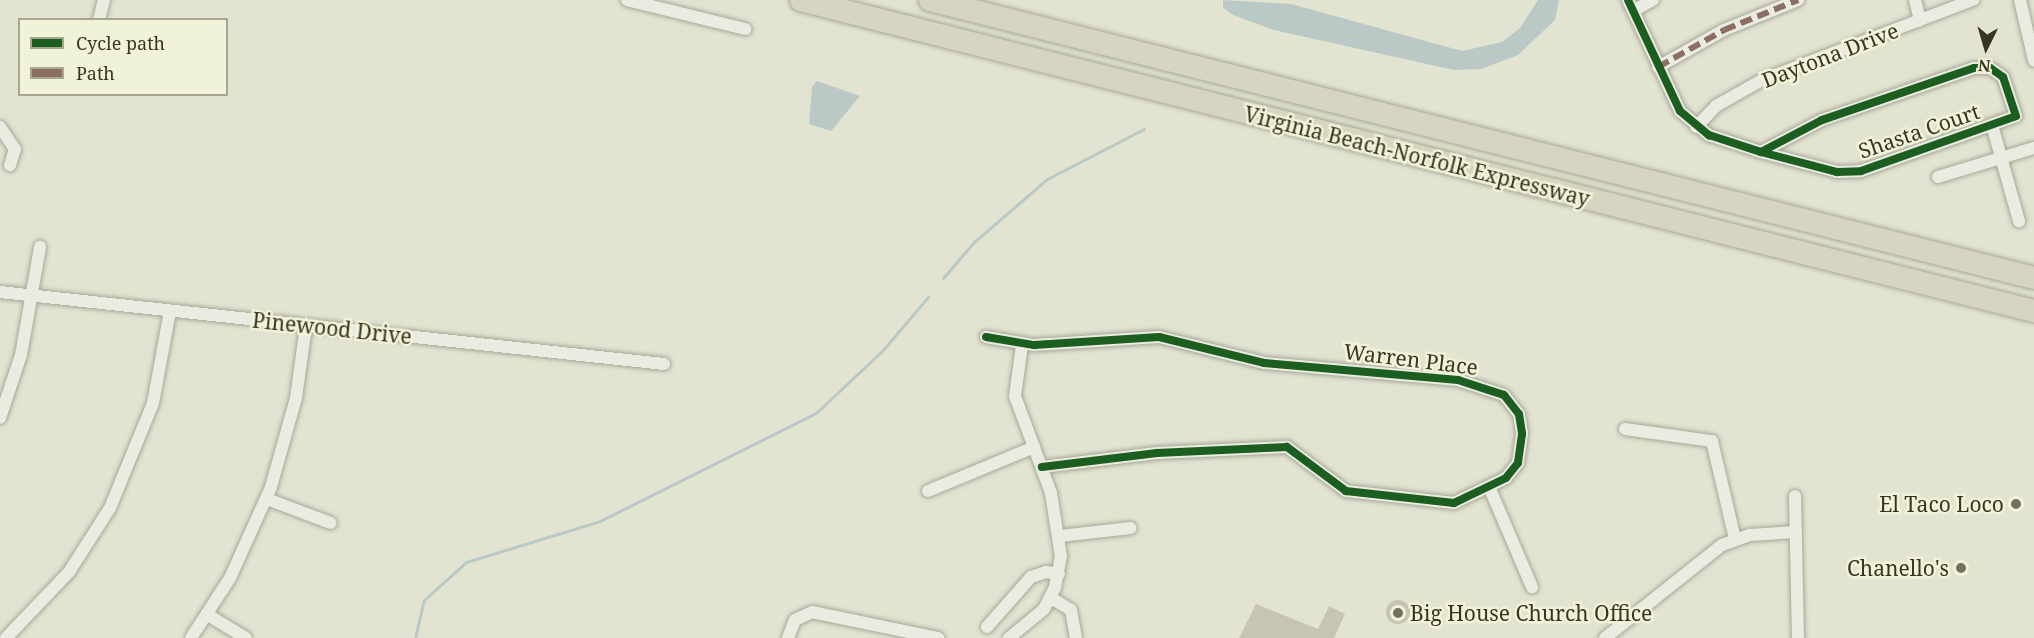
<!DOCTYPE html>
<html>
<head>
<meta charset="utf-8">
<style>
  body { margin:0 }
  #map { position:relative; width:2034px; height:638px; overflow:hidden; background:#e2e3d1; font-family:"Noto Serif",serif }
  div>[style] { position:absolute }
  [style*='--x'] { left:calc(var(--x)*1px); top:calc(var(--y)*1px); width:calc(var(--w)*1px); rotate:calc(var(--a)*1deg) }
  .water>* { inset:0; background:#bac9c5 }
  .stream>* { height:3px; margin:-1.5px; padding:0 1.5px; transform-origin:1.5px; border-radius:1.5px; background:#bac9c5 }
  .building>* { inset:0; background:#c6c4b2 }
  .round { border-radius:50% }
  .roads { filter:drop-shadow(0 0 2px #a8a899) drop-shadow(0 0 2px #a8a899) }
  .street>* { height:12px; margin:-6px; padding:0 6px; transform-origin:6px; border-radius:6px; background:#ebece1 }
  .highway>* { height:22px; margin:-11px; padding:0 11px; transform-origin:11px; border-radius:11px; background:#d5d5c1 }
  .quiet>* { height:6px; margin-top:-3px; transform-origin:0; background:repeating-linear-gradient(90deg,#8d6e63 0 12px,transparent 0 18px) }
  .cycleway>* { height:8px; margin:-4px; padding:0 4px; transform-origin:4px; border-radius:4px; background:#1b5e20 }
  .dots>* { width:16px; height:16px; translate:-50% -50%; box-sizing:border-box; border:3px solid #f1f3d8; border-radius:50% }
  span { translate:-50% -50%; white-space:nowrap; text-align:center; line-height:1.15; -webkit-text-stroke:5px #f1f3d8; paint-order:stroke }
  .street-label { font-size:21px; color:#383421 }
  .poi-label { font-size:21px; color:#383421 }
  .right { translate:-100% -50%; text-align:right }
  .left { translate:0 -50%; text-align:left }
  .legend { position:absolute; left:18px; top:18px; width:210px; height:78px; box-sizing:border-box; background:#f1f3d8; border:2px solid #a7a78f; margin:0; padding:8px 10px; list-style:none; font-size:18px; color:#383421 }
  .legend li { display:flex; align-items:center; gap:12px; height:30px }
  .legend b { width:30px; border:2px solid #a7a78f }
  .north { position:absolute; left:1956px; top:18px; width:60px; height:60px; -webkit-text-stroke:4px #f1f3d8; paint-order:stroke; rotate:185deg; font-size:16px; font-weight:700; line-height:24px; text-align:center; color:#383421 }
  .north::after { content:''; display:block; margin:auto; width:21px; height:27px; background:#383421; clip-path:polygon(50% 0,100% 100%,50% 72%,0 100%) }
</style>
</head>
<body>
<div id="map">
  <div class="water">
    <i style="clip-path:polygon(1223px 0,1291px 4px,1462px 51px,1502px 42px,1520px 28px,1538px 0,1559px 0,1555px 20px,1518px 55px,1481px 69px,1454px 70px,1274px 30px,1233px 15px,1223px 8px)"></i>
    <i style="clip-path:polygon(817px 81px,860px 96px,831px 131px,809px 124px,812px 87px)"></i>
  </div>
  <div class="stream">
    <i style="--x:943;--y:278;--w:48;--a:-49.3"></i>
    <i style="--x:974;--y:242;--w:96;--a:-40.8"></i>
    <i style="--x:1047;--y:179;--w:109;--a:-27.3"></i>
    <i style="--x:415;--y:638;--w:39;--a:-77"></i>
    <i style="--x:424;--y:600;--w:57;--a:-42.1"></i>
    <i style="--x:466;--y:562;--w:140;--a:-17"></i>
    <i style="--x:600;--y:521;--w:241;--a:-26.6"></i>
    <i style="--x:816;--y:413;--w:92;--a:-43.2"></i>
    <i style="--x:883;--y:350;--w:70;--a:-49.7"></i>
  </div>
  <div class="building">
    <i class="round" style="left:1386px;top:600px;width:24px;height:24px"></i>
    <i style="clip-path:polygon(1256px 604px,1318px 629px,1329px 606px,1345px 614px,1334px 638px,1239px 638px)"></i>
  </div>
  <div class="roads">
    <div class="street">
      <i style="--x:627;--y:0;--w:122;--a:13.8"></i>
      <i style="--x:1628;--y:0;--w:123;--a:64.9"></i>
      <i style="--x:1680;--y:111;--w:38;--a:40"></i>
      <i style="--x:1709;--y:135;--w:55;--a:18.1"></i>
      <i style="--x:1761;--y:152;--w:79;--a:14.7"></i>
      <i style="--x:1837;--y:172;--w:24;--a:-2"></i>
      <i style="--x:1861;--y:171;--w:164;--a:-19.5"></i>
      <i style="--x:2016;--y:116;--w:41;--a:-108.4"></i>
      <i style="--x:2003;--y:77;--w:16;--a:-145"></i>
      <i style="--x:1990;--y:68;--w:16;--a:180"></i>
      <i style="--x:1974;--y:68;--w:161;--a:161.1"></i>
      <i style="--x:1822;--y:120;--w:69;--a:152.3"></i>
      <i style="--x:1915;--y:0;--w:21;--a:76"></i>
      <i style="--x:2020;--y:0;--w:62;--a:76.9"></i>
      <i style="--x:1633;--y:11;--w:23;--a:-29"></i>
      <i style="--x:99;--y:20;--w:21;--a:-76"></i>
      <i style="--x:1658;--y:67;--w:76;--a:-29.3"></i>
      <i style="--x:1724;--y:30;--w:80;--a:-22.1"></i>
      <i style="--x:1992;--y:125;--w:100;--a:74.3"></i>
      <i style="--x:0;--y:127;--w:27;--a:56"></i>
      <i style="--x:15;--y:149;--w:17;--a:107"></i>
      <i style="--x:1696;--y:127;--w:29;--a:-46"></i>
      <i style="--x:1716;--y:106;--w:53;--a:-29.5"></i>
      <i style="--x:1762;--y:80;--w:226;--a:-20.8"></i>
      <i style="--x:1938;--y:177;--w:100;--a:-16.8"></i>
      <i style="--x:0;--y:292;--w:668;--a:6.19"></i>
      <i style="--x:986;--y:337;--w:49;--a:9.5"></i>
      <i style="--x:1034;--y:345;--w:125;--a:-3.7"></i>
      <i style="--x:1159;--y:337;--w:108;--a:13.9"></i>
      <i style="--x:1264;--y:363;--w:195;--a:5"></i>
      <i style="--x:1458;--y:380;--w:48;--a:18.1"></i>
      <i style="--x:1504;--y:395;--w:24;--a:52"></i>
      <i style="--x:1519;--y:414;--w:20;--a:81"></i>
      <i style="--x:1522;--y:434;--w:29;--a:98"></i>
      <i style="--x:1518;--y:463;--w:19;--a:129"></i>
      <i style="--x:1506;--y:478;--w:58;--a:154.3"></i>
      <i style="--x:1454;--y:503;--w:109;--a:-173.7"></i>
      <i style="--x:1346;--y:491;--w:74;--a:-143.3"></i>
      <i style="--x:1287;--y:447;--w:130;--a:177.4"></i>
      <i style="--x:1157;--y:453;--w:116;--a:173.1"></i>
      <i style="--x:0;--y:418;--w:66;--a:-71.6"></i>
      <i style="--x:21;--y:355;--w:110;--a:-80"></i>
      <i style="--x:1625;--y:429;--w:88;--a:7.9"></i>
      <i style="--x:1712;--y:441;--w:101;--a:76.8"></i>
      <i style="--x:1490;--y:489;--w:107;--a:66.8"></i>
      <i style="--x:928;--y:491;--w:115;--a:-22.5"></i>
      <i style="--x:1795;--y:496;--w:142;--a:88.8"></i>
      <i style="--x:267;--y:499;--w:68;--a:20.6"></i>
      <i style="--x:1060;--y:536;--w:71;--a:-6.4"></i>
      <i style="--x:1051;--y:598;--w:23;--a:31"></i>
      <i style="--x:1071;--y:610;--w:28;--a:80"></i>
      <i style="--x:208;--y:615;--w:44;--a:31.2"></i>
      <i style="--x:987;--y:627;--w:67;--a:-48.7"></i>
      <i style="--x:1031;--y:577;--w:16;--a:-18"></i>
      <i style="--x:1046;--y:572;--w:13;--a:9"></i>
      <i style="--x:6;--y:638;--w:91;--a:-46.3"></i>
      <i style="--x:69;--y:572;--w:76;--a:-57.4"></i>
      <i style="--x:110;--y:508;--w:113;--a:-67.7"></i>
      <i style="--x:153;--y:403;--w:94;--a:-79.5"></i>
      <i style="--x:191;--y:638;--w:72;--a:-57"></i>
      <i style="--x:230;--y:578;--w:100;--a:-65.7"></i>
      <i style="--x:271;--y:487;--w:92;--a:-74.3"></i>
      <i style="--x:296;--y:398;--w:73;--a:-82.1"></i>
      <i style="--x:788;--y:638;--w:19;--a:-69"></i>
      <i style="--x:795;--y:620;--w:19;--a:-25"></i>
      <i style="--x:812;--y:612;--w:129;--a:11.7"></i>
      <i style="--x:1009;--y:638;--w:45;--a:-39.6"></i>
      <i style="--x:1044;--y:609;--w:25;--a:-63"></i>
      <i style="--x:1055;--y:587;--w:31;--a:-79"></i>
      <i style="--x:1061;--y:557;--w:65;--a:-98.9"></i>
      <i style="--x:1051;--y:493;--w:103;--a:-110.4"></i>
      <i style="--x:1015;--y:396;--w:51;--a:-82.2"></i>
      <i style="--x:1605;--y:638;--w:149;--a:-38.5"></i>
      <i style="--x:1722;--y:545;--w:30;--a:-20"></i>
      <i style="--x:1750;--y:535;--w:46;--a:-3.7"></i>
    </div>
    <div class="highway">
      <i style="--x:801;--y:0;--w:1272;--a:14.16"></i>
      <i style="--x:930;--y:0;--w:1138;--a:14.13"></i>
    </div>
  </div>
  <div class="quiet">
    <i style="--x:1658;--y:67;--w:76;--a:-29.3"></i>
    <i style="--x:1724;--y:30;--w:80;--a:-22.1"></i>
  </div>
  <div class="cycleway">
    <i style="--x:1628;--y:0;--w:123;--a:64.9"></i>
    <i style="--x:1680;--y:111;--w:38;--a:40"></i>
    <i style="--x:1709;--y:135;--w:55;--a:18.1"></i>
    <i style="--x:1761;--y:152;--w:79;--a:14.7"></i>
    <i style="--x:1837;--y:172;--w:24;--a:-2"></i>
    <i style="--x:1861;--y:171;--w:164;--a:-19.5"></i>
    <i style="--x:2016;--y:116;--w:41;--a:-108.4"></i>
    <i style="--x:2003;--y:77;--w:16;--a:-145"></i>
    <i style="--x:1990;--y:68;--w:16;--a:180"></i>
    <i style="--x:1974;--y:68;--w:161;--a:161.1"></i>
    <i style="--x:1822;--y:120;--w:69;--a:152.3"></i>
    <i style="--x:986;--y:337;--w:49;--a:9.5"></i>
    <i style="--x:1034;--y:345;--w:125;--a:-3.7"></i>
    <i style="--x:1159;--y:337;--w:108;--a:13.9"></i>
    <i style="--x:1264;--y:363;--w:195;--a:5"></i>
    <i style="--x:1458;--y:380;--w:48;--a:18.1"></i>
    <i style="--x:1504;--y:395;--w:24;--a:52"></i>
    <i style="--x:1519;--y:414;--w:20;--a:81"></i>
    <i style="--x:1522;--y:434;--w:29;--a:98"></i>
    <i style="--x:1518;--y:463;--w:19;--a:129"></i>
    <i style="--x:1506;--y:478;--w:58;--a:154.3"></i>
    <i style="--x:1454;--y:503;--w:109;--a:-173.7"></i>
    <i style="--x:1346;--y:491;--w:74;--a:-143.3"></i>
    <i style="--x:1287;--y:447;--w:130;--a:177.4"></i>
    <i style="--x:1157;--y:453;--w:116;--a:173.1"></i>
  </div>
  <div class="dots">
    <i style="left:2016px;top:504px;background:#74715f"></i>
    <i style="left:1961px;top:568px;background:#74715f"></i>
    <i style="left:1398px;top:613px;background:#74715f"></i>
  </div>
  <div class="street-label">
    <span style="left:1830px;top:55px;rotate:-21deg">Daytona Drive</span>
    <span style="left:1919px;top:131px;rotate:-19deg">Shasta Court</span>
    <span style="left:1417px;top:156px;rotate:14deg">Virginia Beach-Norfolk Expressway</span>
    <span style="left:332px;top:328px;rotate:6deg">Pinewood Drive</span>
    <span style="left:1411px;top:359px;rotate:7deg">Warren Place</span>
  </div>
  <div class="poi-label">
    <span class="right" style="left:2004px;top:504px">El Taco Loco</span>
    <span class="right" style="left:1949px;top:568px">Chanello's</span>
    <span class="left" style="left:1410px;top:613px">Big House Church Office</span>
  </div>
  <ul class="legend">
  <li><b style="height:8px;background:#1b5e20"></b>Cycle path</li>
  <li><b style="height:8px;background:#8d6e63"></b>Path</li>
  </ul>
  <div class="north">N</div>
</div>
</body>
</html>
